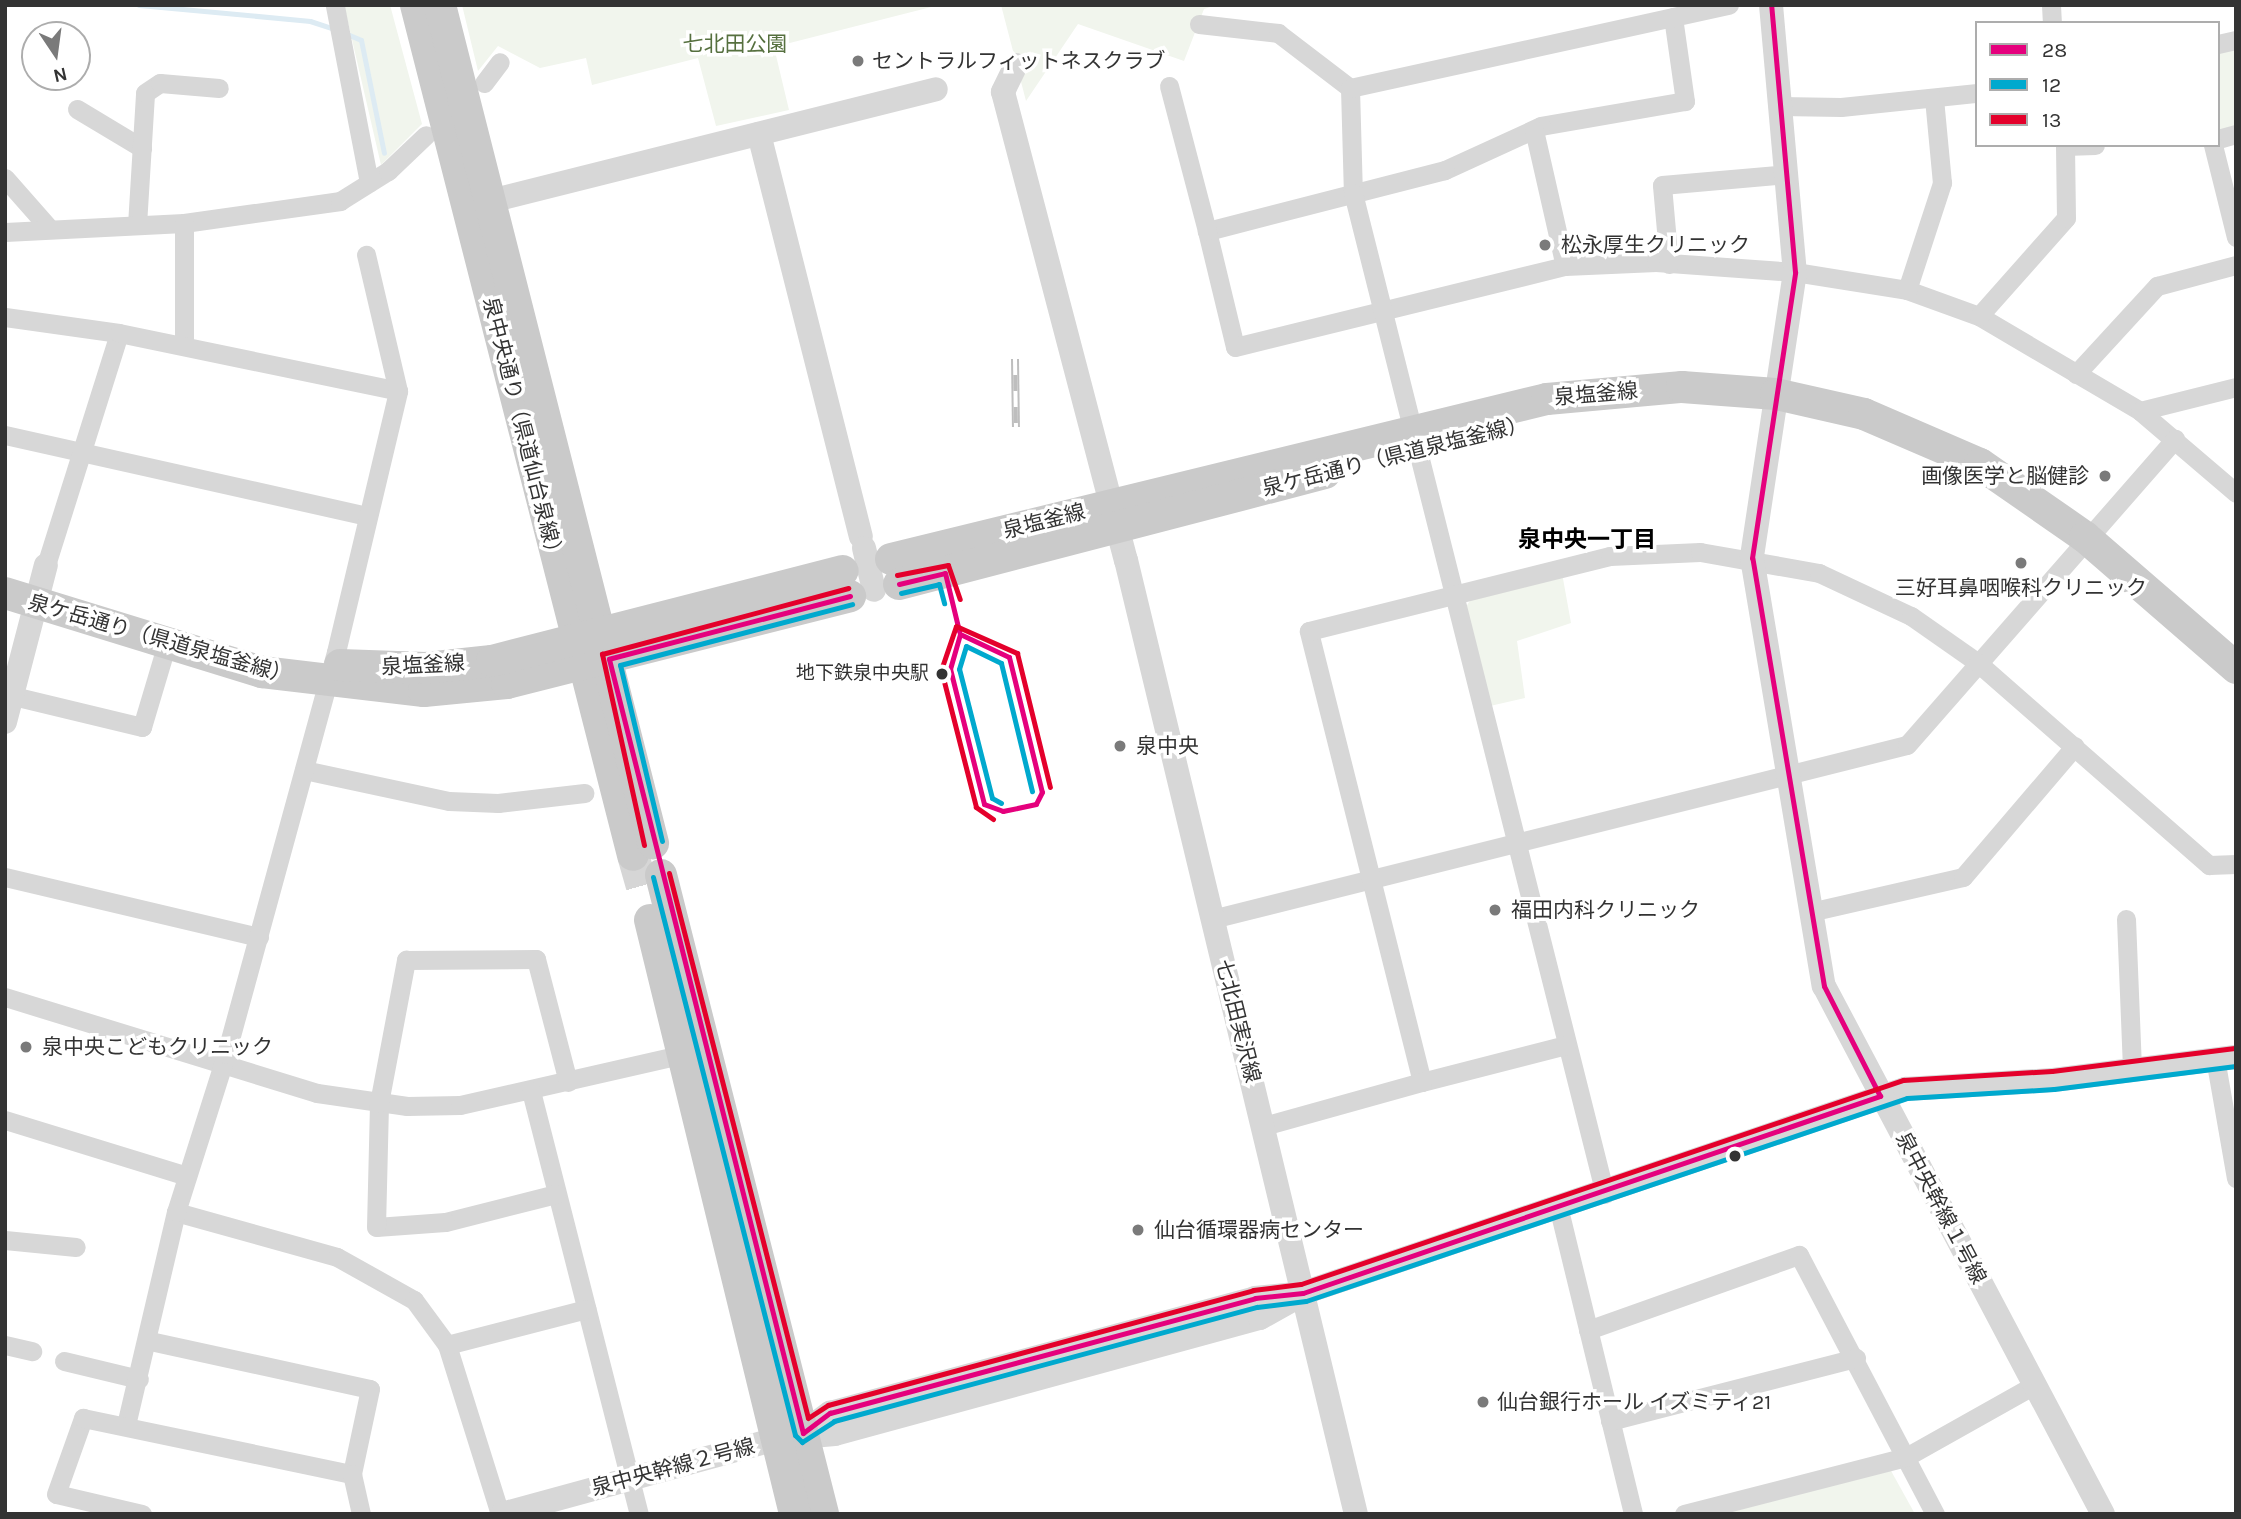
<!DOCTYPE html>
<html>
<head>
<meta charset="utf-8">
<style>
  body { margin:0 }
  #map { position:relative; width:2241px; height:1519px; overflow:hidden; background:#fff; font-family:Karla,"Noto Sans JP",sans-serif }
  div>[style] { position:absolute }
  [style*='--x'] { left:calc(var(--x)*1px); top:calc(var(--y)*1px); width:calc(var(--w)*1px); rotate:calc(var(--a)*1deg) }
  .green>* { inset:0; background:#f1f5ed }
  .stream>* { height:5px; margin:-2.5px; padding:0 2.5px; transform-origin:2.5px; border-radius:2.5px; background:#ddebf3 }
  .primary-tunnel>* { height:32px; margin-top:-16px; transform-origin:0; background:repeating-linear-gradient(90deg,#d6d6d6 0 32px,transparent 0 48px) }
  .minor>* { height:19px; margin:-9.5px; padding:0 9.5px; transform-origin:9.5px; border-radius:9.5px; background:#d7d7d7 }
  .tertiary>* { height:24px; margin:-12px; padding:0 12px; transform-origin:12px; border-radius:12px; background:#d7d7d7 }
  .primary>* { height:32px; margin:-16px; padding:0 16px; transform-origin:16px; border-radius:16px; background:#cacaca }
  .rail>* { height:8px; margin-top:-4px; transform-origin:0; background:repeating-linear-gradient(90deg,#fff 0 16px,#bebebe 0 32px); box-sizing:border-box; border-block:2px solid #bebebe }
  .bus-1>* { height:5px; margin:-2.5px; padding:0 2.5px; transform-origin:2.5px; border-radius:2.5px; background:#e5007d }
  .bus-2>* { height:5px; margin:-2.5px; padding:0 2.5px; transform-origin:2.5px; border-radius:2.5px; background:#00a9ce }
  .bus-3>* { height:5px; margin:-2.5px; padding:0 2.5px; transform-origin:2.5px; border-radius:2.5px; background:#e4002b }
  .dots>* { width:19px; height:19px; translate:-50% -50%; box-sizing:border-box; border:4px solid #fff; border-radius:50% }
  span { translate:-50% -50%; white-space:nowrap; text-align:center; line-height:1.15; -webkit-text-stroke:7px #fff; paint-order:stroke }
  .bus-label { font-size:19px; color:#333 }
  .right { translate:-100% -50%; text-align:right }
  .park-label { font-size:21px; color:#56703f }
  .poi-label { font-size:21px; color:#333 }
  .left { translate:0 -50%; text-align:left }
  .street-label { font-size:21px; color:#333 }
  .neighbourhood-label { font-size:23px; color:#000; font-weight:700 }
  .frame { position:absolute; inset:0; border:7px solid #333; pointer-events:none }
  .legend { position:absolute; left:1975px; top:21px; width:245px; height:126px; box-sizing:border-box; background:#fff; border:2px solid #adadad; margin:0; padding:9px 12px; list-style:none; font-size:21px; color:#333 }
  .legend li { display:flex; align-items:center; gap:14px; height:35px }
  .legend b { width:35px; border:2px solid #adadad }
  .north { position:absolute; left:21px; top:21px; width:70px; height:70px; box-sizing:border-box; background:#fff; border:2px solid #adadad; border-radius:50%; rotate:167deg; font-size:19px; font-weight:700; line-height:28px; text-align:center; color:#333 }
  .north::after { content:''; display:block; margin:auto; width:24px; height:32px; background:#7a7a7a; clip-path:polygon(50% 0,100% 100%,50% 72%,0 100%) }
</style>
</head>
<body>
<div id="map">
  <div class="green">
    <i style="clip-path:polygon(344px 5px,390px 5px,422px 124px,381px 165px)"></i>
    <i style="clip-path:polygon(462px 5px,939px 5px,774px 47px,789px 110px,716px 126px,698px 58px,592px 85px,586px 58px,540px 68px,498px 46px,478px 71px)"></i>
    <i style="clip-path:polygon(1001px 5px,1217px 5px,1204px 9px,1184px 61px,1078px 24px,1026px 101px)"></i>
    <i style="clip-path:polygon(2236px 45px,2236px 127px,2218px 130px,2218px 49px)"></i>
    <i style="clip-path:polygon(1562px 573px,1571px 623px,1517px 641px,1525px 698px,1490px 706px,1464px 610px,1471px 599px)"></i>
    <i style="clip-path:polygon(1890px 1469px,1915px 1514px,1711px 1514px)"></i>
  </div>
  <div class="stream">
    <i style="--x:139;--y:5;--w:172;--a:5.3"></i>
    <i style="--x:310;--y:21;--w:26;--a:18"></i>
    <i style="--x:347;--y:34;--w:15;--a:23"></i>
    <i style="--x:361;--y:40;--w:115;--a:78.5"></i>
  </div>
  <div class="primary-tunnel">
    <i style="--x:633;--y:855;--w:33;--a:74"></i>
  </div>
  <div class="minor">
    <i style="--x:2051;--y:5;--w:18;--a:87"></i>
    <i style="--x:335;--y:6;--w:180;--a:79.1"></i>
    <i style="--x:1673;--y:17;--w:85;--a:81.9"></i>
    <i style="--x:1685;--y:101;--w:146;--a:170.2"></i>
    <i style="--x:1541;--y:126;--w:106;--a:155.4"></i>
    <i style="--x:1445;--y:170;--w:246;--a:165.6"></i>
    <i style="--x:1207;--y:231;--w:119;--a:76.4"></i>
    <i style="--x:1235;--y:347;--w:340;--a:-13.8"></i>
    <i style="--x:1565;--y:266;--w:91;--a:-2.5"></i>
    <i style="--x:1656;--y:262;--w:139;--a:4.1"></i>
    <i style="--x:1795;--y:272;--w:113;--a:9.1"></i>
    <i style="--x:1907;--y:290;--w:77;--a:19.9"></i>
    <i style="--x:1979;--y:316;--w:187;--a:30.5"></i>
    <i style="--x:2140;--y:411;--w:99;--a:-14"></i>
    <i style="--x:1199;--y:24;--w:80;--a:6.5"></i>
    <i style="--x:1278;--y:33;--w:91;--a:37.4"></i>
    <i style="--x:1350;--y:88;--w:105;--a:88.4"></i>
    <i style="--x:1353;--y:193;--w:1032;--a:75.87"></i>
    <i style="--x:2218;--y:44;--w:18;--a:-13"></i>
    <i style="--x:484;--y:83;--w:26;--a:-53"></i>
    <i style="--x:1169;--y:86;--w:150;--a:75.3"></i>
    <i style="--x:1350;--y:88;--w:388;--a:-12.4"></i>
    <i style="--x:1780;--y:106;--w:61;--a:0.9"></i>
    <i style="--x:1841;--y:107;--w:137;--a:-5.9"></i>
    <i style="--x:77;--y:109;--w:76;--a:31"></i>
    <i style="--x:1534;--y:130;--w:139;--a:77.2"></i>
    <i style="--x:2218;--y:139;--w:19;--a:-16"></i>
    <i style="--x:2213;--y:145;--w:95;--a:76"></i>
    <i style="--x:2065;--y:146;--w:30;--a:-2"></i>
    <i style="--x:5;--y:178;--w:67;--a:48.7"></i>
    <i style="--x:137;--y:225;--w:132;--a:-86.5"></i>
    <i style="--x:145;--y:93;--w:18;--a:-34"></i>
    <i style="--x:160;--y:83;--w:59;--a:4.8"></i>
    <i style="--x:5;--y:232;--w:179;--a:-2.9"></i>
    <i style="--x:184;--y:223;--w:158;--a:-8"></i>
    <i style="--x:340;--y:201;--w:57;--a:-32"></i>
    <i style="--x:388;--y:171;--w:52;--a:-43.5"></i>
    <i style="--x:1669;--y:264;--w:79;--a:-95.1"></i>
    <i style="--x:1662;--y:185;--w:126;--a:-5"></i>
    <i style="--x:1907;--y:290;--w:113;--a:-71.9"></i>
    <i style="--x:1942;--y:183;--w:84;--a:-95.4"></i>
    <i style="--x:1979;--y:316;--w:131;--a:-48.4"></i>
    <i style="--x:2066;--y:218;--w:73;--a:-90.8"></i>
    <i style="--x:5;--y:317;--w:115;--a:8"></i>
    <i style="--x:184;--y:345;--w:122;--a:-90"></i>
    <i style="--x:2076;--y:374;--w:120;--a:-47.4"></i>
    <i style="--x:2157;--y:286;--w:82;--a:-14.9"></i>
    <i style="--x:2140;--y:411;--w:126;--a:40.5"></i>
    <i style="--x:5;--y:435;--w:371;--a:12.6"></i>
    <i style="--x:46;--y:565;--w:243;--a:-72.5"></i>
    <i style="--x:119;--y:333;--w:285;--a:11.7"></i>
    <i style="--x:5;--y:694;--w:141;--a:13.5"></i>
    <i style="--x:142;--y:727;--w:88;--a:-73.4"></i>
    <i style="--x:304;--y:770;--w:148;--a:12.1"></i>
    <i style="--x:449;--y:801;--w:49;--a:2.3"></i>
    <i style="--x:498;--y:803;--w:87;--a:-6.6"></i>
    <i style="--x:5;--y:877;--w:261;--a:13.3"></i>
    <i style="--x:1810;--y:912;--w:157;--a:-12.9"></i>
    <i style="--x:1963;--y:877;--w:172;--a:-49.5"></i>
    <i style="--x:1212;--y:919;--w:716;--a:-14.06"></i>
    <i style="--x:1907;--y:745;--w:407;--a:-48.8"></i>
    <i style="--x:2126;--y:919;--w:150;--a:87.7"></i>
    <i style="--x:5;--y:997;--w:326;--a:17.1"></i>
    <i style="--x:317;--y:1093;--w:91;--a:8.2"></i>
    <i style="--x:407;--y:1106;--w:53;--a:-1.1"></i>
    <i style="--x:460;--y:1105;--w:230;--a:-12.8"></i>
    <i style="--x:1566;--y:1045;--w:149;--a:165.6"></i>
    <i style="--x:1422;--y:1082;--w:465;--a:-104.1"></i>
    <i style="--x:1309;--y:631;--w:310;--a:-14"></i>
    <i style="--x:1610;--y:556;--w:90;--a:-2.5"></i>
    <i style="--x:1700;--y:552;--w:121;--a:10"></i>
    <i style="--x:1819;--y:573;--w:102;--a:25.1"></i>
    <i style="--x:1911;--y:616;--w:82;--a:35"></i>
    <i style="--x:1978;--y:663;--w:307;--a:41.2"></i>
    <i style="--x:2209;--y:865;--w:27;--a:-2"></i>
    <i style="--x:2215;--y:1058;--w:122;--a:80.1"></i>
    <i style="--x:531;--y:1091;--w:437;--a:75.7"></i>
    <i style="--x:5;--y:1120;--w:190;--a:17.1"></i>
    <i style="--x:1264;--y:1126;--w:164;--a:-15.6"></i>
    <i style="--x:556;--y:1194;--w:114;--a:165.8"></i>
    <i style="--x:445;--y:1222;--w:69;--a:175.9"></i>
    <i style="--x:376;--y:1227;--w:124;--a:-88.6"></i>
    <i style="--x:379;--y:1103;--w:146;--a:-79.3"></i>
    <i style="--x:406;--y:960;--w:130;--a:-0.4"></i>
    <i style="--x:536;--y:959;--w:127;--a:75.4"></i>
    <i style="--x:1559;--y:1210;--w:313;--a:76.3"></i>
    <i style="--x:176;--y:1212;--w:167;--a:15.6"></i>
    <i style="--x:337;--y:1257;--w:88;--a:29.2"></i>
    <i style="--x:414;--y:1300;--w:56;--a:53.7"></i>
    <i style="--x:447;--y:1345;--w:177;--a:72.6"></i>
    <i style="--x:5;--y:1240;--w:71;--a:5.6"></i>
    <i style="--x:1588;--y:1330;--w:224;--a:-19.6"></i>
    <i style="--x:1799;--y:1255;--w:293;--a:62.3"></i>
    <i style="--x:150;--y:1341;--w:225;--a:12.3"></i>
    <i style="--x:370;--y:1389;--w:87;--a:102"></i>
    <i style="--x:5;--y:1345;--w:28;--a:13"></i>
    <i style="--x:447;--y:1345;--w:144;--a:-14.5"></i>
    <i style="--x:64;--y:1361;--w:77;--a:13.5"></i>
    <i style="--x:1610;--y:1421;--w:254;--a:-14.4"></i>
    <i style="--x:126;--y:1425;--w:219;--a:-76.8"></i>
    <i style="--x:176;--y:1212;--w:166;--a:-72.4"></i>
    <i style="--x:226;--y:1054;--w:417;--a:-74.7"></i>
    <i style="--x:336;--y:652;--w:268;--a:-76.6"></i>
    <i style="--x:398;--y:391;--w:140;--a:-103.2"></i>
    <i style="--x:142;--y:1514;--w:88;--a:-166.9"></i>
    <i style="--x:56;--y:1494;--w:81;--a:-70.4"></i>
    <i style="--x:83;--y:1418;--w:275;--a:11.8"></i>
    <i style="--x:352;--y:1474;--w:41;--a:77.3"></i>
    <i style="--x:1684;--y:1514;--w:229;--a:-14.4"></i>
    <i style="--x:1906;--y:1457;--w:149;--a:-29.3"></i>
  </div>
  <div class="tertiary">
    <i style="--x:1771;--y:5;--w:268;--a:84.9"></i>
    <i style="--x:1795;--y:272;--w:289;--a:98.6"></i>
    <i style="--x:1752;--y:558;--w:434;--a:80.5"></i>
    <i style="--x:1824;--y:986;--w:597;--a:62.15"></i>
    <i style="--x:1016;--y:65;--w:30;--a:116"></i>
    <i style="--x:1003;--y:92;--w:484;--a:75.3"></i>
    <i style="--x:1126;--y:560;--w:981;--a:76.45"></i>
    <i style="--x:759;--y:134;--w:415;--a:75.8"></i>
    <i style="--x:475;--y:205;--w:475;--a:-14.1"></i>
    <i style="--x:864;--y:548;--w:43;--a:76.6"></i>
    <i style="--x:5;--y:722;--w:162;--a:-75.4"></i>
    <i style="--x:803;--y:1433;--w:34;--a:-37"></i>
    <i style="--x:830;--y:1413;--w:440;--a:-15.1"></i>
    <i style="--x:1255;--y:1298;--w:48;--a:-5.9"></i>
    <i style="--x:1303;--y:1293;--w:636;--a:-18.72"></i>
    <i style="--x:1905;--y:1089;--w:148;--a:-3.5"></i>
    <i style="--x:2053;--y:1080;--w:184;--a:-7.2"></i>
    <i style="--x:502;--y:1514;--w:285;--a:-15.3"></i>
    <i style="--x:777;--y:1439;--w:58;--a:-4.9"></i>
    <i style="--x:835;--y:1434;--w:441;--a:-15.3"></i>
    <i style="--x:1260;--y:1318;--w:41;--a:-29.1"></i>
  </div>
  <div class="primary">
    <i style="--x:416;--y:5;--w:877;--a:75.68"></i>
    <i style="--x:440;--y:5;--w:865;--a:75.74"></i>
    <i style="--x:891;--y:559;--w:675;--a:-13.71"></i>
    <i style="--x:1547;--y:399;--w:136;--a:-5.1"></i>
    <i style="--x:1682;--y:387;--w:94;--a:4.3"></i>
    <i style="--x:1776;--y:394;--w:90;--a:12.8"></i>
    <i style="--x:1864;--y:414;--w:126;--a:23.3"></i>
    <i style="--x:1980;--y:464;--w:128;--a:34.8"></i>
    <i style="--x:2085;--y:537;--w:200;--a:40.9"></i>
    <i style="--x:899;--y:584;--w:440;--a:-14.6"></i>
    <i style="--x:5;--y:593;--w:269;--a:17.1"></i>
    <i style="--x:262;--y:672;--w:163;--a:6.7"></i>
    <i style="--x:424;--y:691;--w:83;--a:-5.5"></i>
    <i style="--x:507;--y:683;--w:354;--a:-14.2"></i>
    <i style="--x:340;--y:665;--w:86;--a:2"></i>
    <i style="--x:426;--y:668;--w:66;--a:-6.1"></i>
    <i style="--x:492;--y:661;--w:362;--a:-14.4"></i>
    <i style="--x:661;--y:875;--w:659;--a:75.77"></i>
    <i style="--x:650;--y:920;--w:611;--a:76.28"></i>
  </div>
  <div class="rail">
    <i style="--x:1015;--y:359;--w:68;--a:89.2"></i>
  </div>
  <div class="bus-1">
    <i style="--x:899;--y:584;--w:47;--a:-13.4"></i>
    <i style="--x:945;--y:573;--w:60;--a:76.4"></i>
    <i style="--x:850;--y:596;--w:249;--a:165.4"></i>
    <i style="--x:609;--y:659;--w:798;--a:75.93"></i>
    <i style="--x:803;--y:1433;--w:34;--a:-37"></i>
    <i style="--x:830;--y:1413;--w:440;--a:-15.1"></i>
    <i style="--x:1255;--y:1298;--w:48;--a:-5.9"></i>
    <i style="--x:1303;--y:1293;--w:610;--a:-18.85"></i>
    <i style="--x:1880;--y:1096;--w:123;--a:-117"></i>
    <i style="--x:1824;--y:986;--w:434;--a:-99.5"></i>
    <i style="--x:1752;--y:558;--w:289;--a:-81.4"></i>
    <i style="--x:1795;--y:272;--w:268;--a:-95.1"></i>
    <i style="--x:960;--y:634;--w:54;--a:25.1"></i>
    <i style="--x:1009;--y:657;--w:139;--a:76.3"></i>
    <i style="--x:1042;--y:792;--w:13;--a:117"></i>
    <i style="--x:1036;--y:804;--w:34;--a:168"></i>
    <i style="--x:1003;--y:811;--w:20;--a:-160"></i>
    <i style="--x:984;--y:804;--w:139;--a:-104.1"></i>
    <i style="--x:950;--y:669;--w:36;--a:-74"></i>
  </div>
  <div class="bus-2">
    <i style="--x:901;--y:593;--w:39;--a:-13"></i>
    <i style="--x:939;--y:584;--w:20;--a:75"></i>
    <i style="--x:1001;--y:803;--w:10;--a:-151"></i>
    <i style="--x:992;--y:798;--w:133;--a:-104.3"></i>
    <i style="--x:959;--y:669;--w:24;--a:-73"></i>
    <i style="--x:966;--y:646;--w:39;--a:26"></i>
    <i style="--x:1001;--y:663;--w:132;--a:76.4"></i>
    <i style="--x:662;--y:841;--w:181;--a:-103.4"></i>
    <i style="--x:620;--y:665;--w:240;--a:-14.7"></i>
    <i style="--x:653;--y:877;--w:576;--a:75.72"></i>
    <i style="--x:795;--y:1435;--w:10;--a:45"></i>
    <i style="--x:802;--y:1442;--w:38;--a:-33"></i>
    <i style="--x:834;--y:1421;--w:438;--a:-15.1"></i>
    <i style="--x:1257;--y:1307;--w:49;--a:-7"></i>
    <i style="--x:1306;--y:1301;--w:634;--a:-18.66"></i>
    <i style="--x:1907;--y:1098;--w:147;--a:-3.5"></i>
    <i style="--x:2054;--y:1089;--w:183;--a:-7.2"></i>
  </div>
  <div class="bus-3">
    <i style="--x:897;--y:575;--w:52;--a:-11.1"></i>
    <i style="--x:948;--y:565;--w:36;--a:71"></i>
    <i style="--x:993;--y:819;--w:21;--a:-145"></i>
    <i style="--x:976;--y:807;--w:141;--a:-104.3"></i>
    <i style="--x:941;--y:670;--w:46;--a:-71.2"></i>
    <i style="--x:956;--y:626;--w:67;--a:23.9"></i>
    <i style="--x:1017;--y:653;--w:138;--a:76.2"></i>
    <i style="--x:644;--y:845;--w:196;--a:-102.4"></i>
    <i style="--x:602;--y:654;--w:255;--a:-15"></i>
    <i style="--x:669;--y:873;--w:562;--a:75.69"></i>
    <i style="--x:808;--y:1418;--w:24;--a:-33"></i>
    <i style="--x:828;--y:1405;--w:440;--a:-15.1"></i>
    <i style="--x:1253;--y:1290;--w:48;--a:-7.1"></i>
    <i style="--x:1301;--y:1284;--w:636;--a:-18.72"></i>
    <i style="--x:1903;--y:1080;--w:149;--a:-3.5"></i>
    <i style="--x:2052;--y:1071;--w:184;--a:-7.2"></i>
  </div>
  <div class="dots">
    <i style="left:858px;top:61px;background:#7a7a7a"></i>
    <i style="left:1545px;top:245px;background:#7a7a7a"></i>
    <i style="left:2105px;top:476px;background:#7a7a7a"></i>
    <i style="left:2021px;top:563px;background:#7a7a7a"></i>
    <i style="left:942px;top:674px;background:#333"></i>
    <i style="left:1120px;top:746px;background:#7a7a7a"></i>
    <i style="left:1495px;top:910px;background:#7a7a7a"></i>
    <i style="left:26px;top:1047px;background:#7a7a7a"></i>
    <i style="left:1735px;top:1156px;background:#333"></i>
    <i style="left:1138px;top:1230px;background:#7a7a7a"></i>
    <i style="left:1483px;top:1402px;background:#7a7a7a"></i>
  </div>
  <div class="bus-label">
    <span class="right" style="left:929px;top:674px">地下鉄泉中央駅</span>
  </div>
  <div class="park-label">
    <span style="left:735px;top:44px">七北田公園</span>
  </div>
  <div class="poi-label">
    <span class="left" style="left:872px;top:61px">セントラルフィットネスクラブ</span>
    <span class="left" style="left:1561px;top:245px">松永厚生クリニック</span>
    <span class="right" style="left:2089px;top:476px">画像医学と脳健診</span>
    <span style="left:2021px;top:588px">三好耳鼻咽喉科クリニック</span>
    <span class="left" style="left:1136px;top:746px">泉中央</span>
    <span class="left" style="left:1511px;top:910px">福田内科クリニック</span>
    <span class="left" style="left:42px;top:1047px">泉中央こどもクリニック</span>
    <span class="left" style="left:1154px;top:1230px">仙台循環器病センター</span>
    <span class="left" style="left:1497px;top:1402px">仙台銀行ホール イズミティ21</span>
  </div>
  <div class="street-label">
    <span style="left:1596px;top:394px;rotate:-5deg">泉塩釜線</span>
    <span style="left:523px;top:430px;rotate:76deg">泉中央通り（県道仙台泉線）</span>
    <span style="left:1395px;top:456px;rotate:-14deg">泉ケ岳通り（県道泉塩釜線）</span>
    <span style="left:1044px;top:521px;rotate:-14deg">泉塩釜線</span>
    <span style="left:160px;top:639px;rotate:16deg">泉ケ岳通り（県道泉塩釜線）</span>
    <span style="left:423px;top:665px;rotate:-3deg">泉塩釜線</span>
    <span style="left:1238px;top:1021px;rotate:76deg">七北田実沢線</span>
    <span style="left:1941px;top:1208px;rotate:62deg">泉中央幹線１号線</span>
    <span style="left:673px;top:1467px;rotate:-15deg">泉中央幹線２号線</span>
  </div>
  <div class="neighbourhood-label">
    <span style="left:1587px;top:540px">泉中央一丁目</span>
  </div>
  <div class="frame"></div>
  <ul class="legend">
  <li><b style="height:9px;background:#e5007d"></b>28</li>
  <li><b style="height:9px;background:#00a9ce"></b>12</li>
  <li><b style="height:9px;background:#e4002b"></b>13</li>
  </ul>
  <div class="north">N</div>
</div>
</body>
</html>
